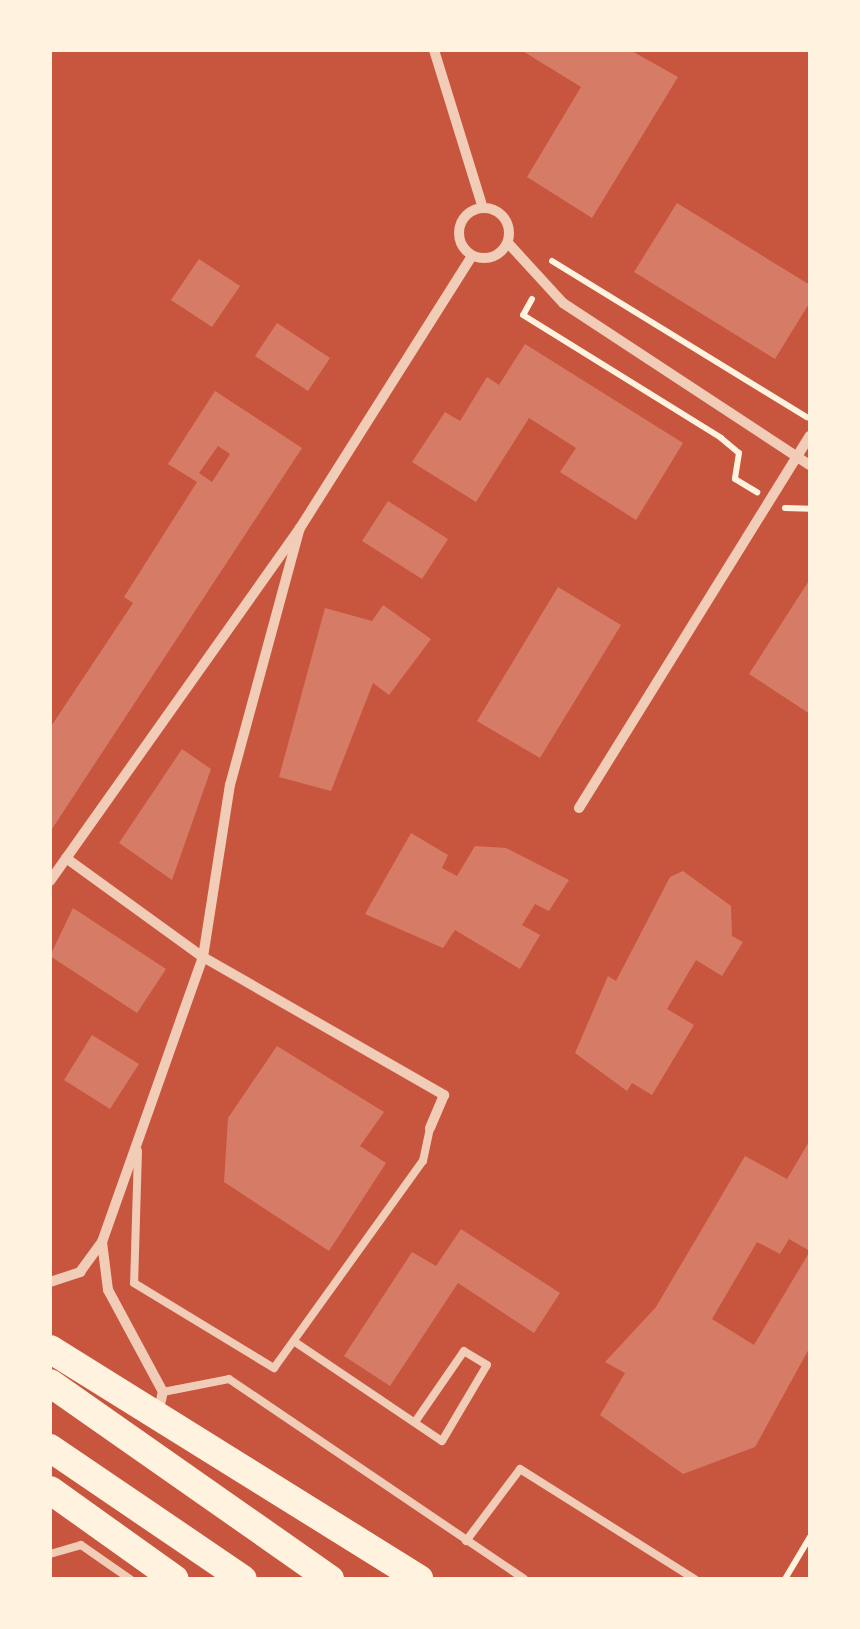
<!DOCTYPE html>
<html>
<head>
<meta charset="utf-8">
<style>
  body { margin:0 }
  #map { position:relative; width:860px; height:1629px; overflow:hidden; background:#c8553d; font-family:"Archivo Narrow",sans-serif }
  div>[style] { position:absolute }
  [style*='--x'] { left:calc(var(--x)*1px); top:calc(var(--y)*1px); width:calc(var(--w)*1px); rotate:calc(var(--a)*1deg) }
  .building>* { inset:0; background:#d67c66 }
  .path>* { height:6px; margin:-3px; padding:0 3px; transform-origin:3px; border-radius:3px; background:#fff3e0 }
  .service>* { height:8px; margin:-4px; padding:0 4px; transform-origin:4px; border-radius:4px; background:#f1ccb7 }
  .minor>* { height:10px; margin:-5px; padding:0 5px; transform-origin:5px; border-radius:5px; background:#f1ccb7 }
  .minor>.ring { margin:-5px; padding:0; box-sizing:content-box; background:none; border:10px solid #f1ccb7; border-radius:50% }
  .trunk>* { height:28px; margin:-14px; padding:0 14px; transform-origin:14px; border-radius:14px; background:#fff3e0 }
  span { translate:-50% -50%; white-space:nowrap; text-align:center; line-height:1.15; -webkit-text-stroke:9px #fff3e0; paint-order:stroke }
  .frame { position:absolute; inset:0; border:52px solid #fff3e0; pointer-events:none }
</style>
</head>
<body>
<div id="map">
  <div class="building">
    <i style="clip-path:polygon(521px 50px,630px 50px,678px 77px,592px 218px,527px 177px,581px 87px)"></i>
    <i style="clip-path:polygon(677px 203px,810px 285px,810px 302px,775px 359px,634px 272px)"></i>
    <i style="clip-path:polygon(199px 259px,240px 286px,212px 327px,171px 300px)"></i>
    <i style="clip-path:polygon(277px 323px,330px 358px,308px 391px,255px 356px)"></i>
    <i style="clip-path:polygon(525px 344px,683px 443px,636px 520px,560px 472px,576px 448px,529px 418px,476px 502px,412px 462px,445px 412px,460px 421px,487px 377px,499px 385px)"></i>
    <i style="clip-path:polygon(evenodd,215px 391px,302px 448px,50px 832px,50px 728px,133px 603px,124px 597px,197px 482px,168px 464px,215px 391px,218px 446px,230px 454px,212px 482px,199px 473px,218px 446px)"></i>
    <i style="clip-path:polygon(388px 501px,448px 539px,422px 579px,362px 541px)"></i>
    <i style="clip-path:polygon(810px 579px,810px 714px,749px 674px)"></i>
    <i style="clip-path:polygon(558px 587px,621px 625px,540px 758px,477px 721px)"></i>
    <i style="clip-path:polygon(383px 605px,431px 639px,389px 695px,373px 683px,331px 791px,279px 777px,325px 608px,372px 621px)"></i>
    <i style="clip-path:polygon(182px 749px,211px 769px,172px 880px,119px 843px)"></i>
    <i style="clip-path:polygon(411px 833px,448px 855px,442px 868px,457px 876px,475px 846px,506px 848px,569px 880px,549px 911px,535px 904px,522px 925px,540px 935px,520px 969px,455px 930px,443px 948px,365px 914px)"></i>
    <i style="clip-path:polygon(683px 871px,731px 906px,732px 936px,743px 942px,722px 976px,696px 960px,667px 1009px,694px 1025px,652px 1095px,632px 1083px,627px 1091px,575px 1053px,608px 976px,616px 981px,670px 877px)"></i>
    <i style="clip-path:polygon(73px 908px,166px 969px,137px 1013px,50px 956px)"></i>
    <i style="clip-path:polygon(92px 1035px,139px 1064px,110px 1109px,64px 1080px)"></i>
    <i style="clip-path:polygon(277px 1046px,384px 1112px,360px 1146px,386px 1163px,329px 1251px,224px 1182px,228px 1118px)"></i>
    <i style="clip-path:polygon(810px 1140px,810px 1251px,789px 1239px,780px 1254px,757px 1242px,712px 1319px,754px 1345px,810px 1251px,810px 1347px,755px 1447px,683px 1474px,600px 1415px,625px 1373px,605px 1362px,656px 1307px,745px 1156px,787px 1179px)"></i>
    <i style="clip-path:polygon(461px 1229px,560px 1293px,534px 1333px,458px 1283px,390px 1386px,344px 1356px,412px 1252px,436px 1266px)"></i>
  </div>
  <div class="path">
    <i style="--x:552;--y:261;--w:299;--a:31.5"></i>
    <i style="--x:532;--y:299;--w:18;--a:119"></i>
    <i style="--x:523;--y:315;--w:233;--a:31.8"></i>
    <i style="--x:721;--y:438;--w:23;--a:40"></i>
    <i style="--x:739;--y:453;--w:26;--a:99"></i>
    <i style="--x:735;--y:479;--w:26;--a:31"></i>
    <i style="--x:785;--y:508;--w:25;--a:2"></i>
    <i style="--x:785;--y:1579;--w:49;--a:-59.2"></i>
  </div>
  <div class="service">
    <i style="--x:138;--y:1151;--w:132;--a:91.7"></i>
    <i style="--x:134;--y:1283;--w:164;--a:31.3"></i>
    <i style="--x:274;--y:1368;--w:255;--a:-54.3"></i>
    <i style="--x:423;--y:1161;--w:34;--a:-78"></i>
    <i style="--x:295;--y:1342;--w:177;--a:34"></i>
    <i style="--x:442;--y:1441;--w:88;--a:-59.4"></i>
    <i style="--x:487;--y:1365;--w:27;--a:-149"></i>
    <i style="--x:464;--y:1351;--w:86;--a:124.6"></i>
    <i style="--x:163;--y:1392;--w:67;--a:-11.1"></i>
    <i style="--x:229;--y:1379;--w:356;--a:34.1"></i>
    <i style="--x:466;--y:1541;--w:90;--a:-53.1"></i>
    <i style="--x:520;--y:1469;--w:207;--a:32.2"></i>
    <i style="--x:50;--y:1554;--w:32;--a:-16"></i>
    <i style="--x:81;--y:1545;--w:60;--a:34.8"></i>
  </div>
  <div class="minor">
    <i style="--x:434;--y:50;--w:165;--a:72.8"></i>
    <i class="ring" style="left:459px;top:208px;width:40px;height:40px"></i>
    <i style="--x:508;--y:243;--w:81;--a:47.5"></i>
    <i style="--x:563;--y:303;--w:295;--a:33.3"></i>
    <i style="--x:579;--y:808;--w:438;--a:-58.2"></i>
    <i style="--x:66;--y:858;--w:169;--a:35.9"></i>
    <i style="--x:203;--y:957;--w:278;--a:29.8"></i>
    <i style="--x:444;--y:1095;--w:36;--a:113"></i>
    <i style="--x:50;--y:881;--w:433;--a:-54.7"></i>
    <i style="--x:300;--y:528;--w:322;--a:-57.7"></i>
    <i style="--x:50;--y:1282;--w:32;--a:-18"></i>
    <i style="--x:80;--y:1272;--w:37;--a:-54"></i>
    <i style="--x:158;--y:1413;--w:22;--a:-77"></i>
    <i style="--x:163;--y:1392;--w:116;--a:-118.3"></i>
    <i style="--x:108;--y:1290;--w:48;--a:-97.1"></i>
    <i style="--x:102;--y:1242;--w:302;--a:-70.5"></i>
    <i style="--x:203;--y:957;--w:174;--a:-81.1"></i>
    <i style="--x:230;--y:785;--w:266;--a:-74.8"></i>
  </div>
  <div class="trunk">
    <i style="--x:50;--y:1349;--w:435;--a:31.9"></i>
    <i style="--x:50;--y:1383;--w:342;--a:35"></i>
    <i style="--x:50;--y:1448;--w:233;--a:34.2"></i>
    <i style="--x:50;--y:1490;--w:153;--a:35.5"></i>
  </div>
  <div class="frame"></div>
</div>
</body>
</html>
